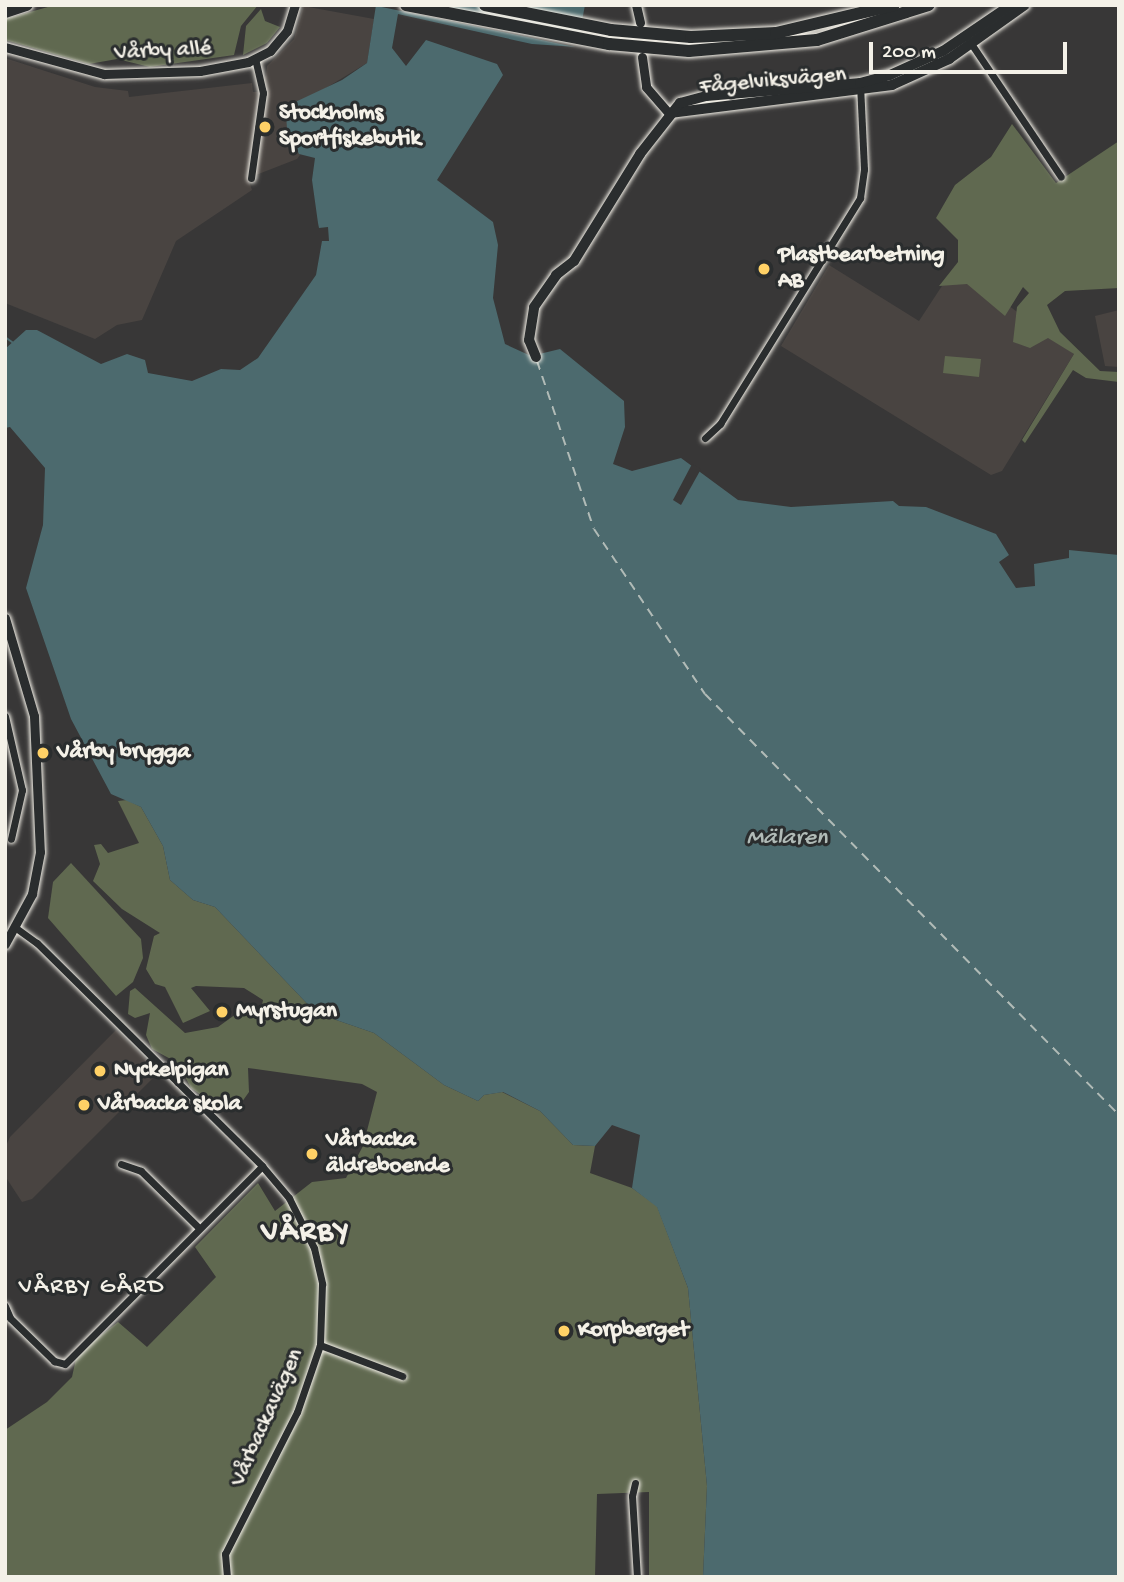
<!DOCTYPE html>
<html>
<head>
<meta charset="utf-8">
<style>
  body { margin:0 }
  #map { position:relative; width:1124px; height:1582px; overflow:hidden; background:#383737; font-family:"Gochi Hand",sans-serif }
  div>[style] { position:absolute }
  [style*='--x'] { left:calc(var(--x)*1px); top:calc(var(--y)*1px); width:calc(var(--w)*1px); rotate:calc(var(--a)*1deg) }
  .built>* { inset:0; background:#494441 }
  .green>* { inset:0; background:#606950 }
  .water>* { inset:0; background:#4c6a6e }
  .pier>* { inset:0; background:#383737 }
  .stream>* { height:2px; margin:-1px; padding:0 1px; transform-origin:1px; border-radius:1px; background:#4c6a6e }
  .ferry>* { height:2px; margin-top:-1px; transform-origin:0; background:repeating-linear-gradient(90deg,#b1bbb7 0 9px,transparent 0 16px) }
  .roads { filter:drop-shadow(0 0 2px #f4f1e8) drop-shadow(0 0 2px #f4f1e8) }
  .minor>* { height:7px; margin:-3.5px; padding:0 3.5px; transform-origin:3.5px; border-radius:3.5px; background:#2a2d2e }
  .tertiary>* { height:9px; margin:-4.5px; padding:0 4.5px; transform-origin:4.5px; border-radius:4.5px; background:#2a2d2e }
  .secondary>* { height:10px; margin:-5px; padding:0 5px; transform-origin:5px; border-radius:5px; background:#2a2d2e }
  .motorway>* { height:12px; margin:-6px; padding:0 6px; transform-origin:6px; border-radius:6px; background:#2a2d2e }
  .dots>* { width:19px; height:19px; translate:-50% -50%; box-sizing:border-box; border:4px solid #2a2d2e; border-radius:50% }
  span { translate:-50% -50%; white-space:nowrap; text-align:center; line-height:1.15; -webkit-text-stroke:6px #2a2d2e; paint-order:stroke }
  .street-label { font-size:23px; color:#f4f1e8 }
  .poi-label { font-size:23px; color:#f4f1e8; font-weight:700 }
  .left { translate:0 -50%; text-align:left }
  .water-label { font-size:24px; color:#b1bbb7; font-style:italic }
  .neighbourhood-label { font-size:24px; color:#f4f1e8; letter-spacing:2px }
  .district-label { font-size:30px; color:#f4f1e8; font-weight:700; letter-spacing:2px }
  .frame { position:absolute; inset:0; border:7px solid #f4f1e8; pointer-events:none }
  .scale { position:absolute; left:869px; top:42px; width:198px; height:32px; box-sizing:border-box; border:4px solid #f4f1e8; border-top:0; padding-left:9px; font-size:21px; line-height:24px; white-space:nowrap; color:#f4f1e8; -webkit-text-stroke:5px #2a2d2e; paint-order:stroke }
</style>
</head>
<body>
<div id="map">
  <div class="built">
    <i style="clip-path:polygon(303px 6px,374px 19px,367px 63px,321px 91px,287px 129px,300px 155px,297px 159px,248px 178px,252px 190px,176px 241px,142px 320px,117px 325px,95px 339px,5px 303px,5px 58px,95px 87px,128px 91px,129px 97px,252px 83px,253px 92px,258px 92px,258px 80px,266px 76px,267px 66px,294px 39px)"></i>
    <i style="clip-path:polygon(829px 265px,919px 321px,955px 266px,1074px 354px,1002px 471px,991px 475px,781px 346px)"></i>
    <i style="clip-path:polygon(1119px 310px,1119px 367px,1105px 366px,1095px 316px)"></i>
    <i style="clip-path:polygon(116px 1030px,159px 1072px,32px 1199px,22px 1202px,5px 1176px,5px 1148px,10px 1137px)"></i>
  </div>
  <div class="green">
    <i style="clip-path:polygon(55px 5px,258px 5px,241px 26px,234px 55px,150px 67px,117px 59px,89px 64px,5px 40px,5px 19px)"></i>
    <i style="clip-path:polygon(261px 9px,265px 21px,280px 27px,267px 43px,243px 55px,246px 26px)"></i>
    <i style="clip-path:polygon(1012px 124px,1056px 183px,1119px 141px,1119px 288px,1065px 291px,1047px 305px,1060px 332px,1100px 371px,1119px 372px,1119px 382px,1086px 378px,1073px 370px,1025px 443px,1022px 440px,1074px 354px,1048px 338px,1030px 348px,1013px 342px,1017px 307px,1029px 293px,1023px 287px,1005px 316px,967px 284px,939px 286px,958px 262px,958px 240px,936px 218px,955px 185px,991px 157px)"></i>
    <i style="clip-path:polygon(945px 356px,981px 359px,979px 377px,943px 373px)"></i>
    <i style="clip-path:polygon(127px 800px,141px 807px,163px 846px,170px 880px,193px 900px,215px 907px,316px 1013px,374px 1033px,444px 1085px,478px 1101px,484px 1095px,502px 1092px,540px 1111px,573px 1145px,595px 1146px,590px 1173px,632px 1188px,657px 1206px,688px 1288px,707px 1486px,703px 1577px,649px 1577px,649px 1492px,597px 1494px,595px 1577px,5px 1577px,5px 1430px,47px 1402px,72px 1377px,77px 1354px,118px 1322px,147px 1347px,216px 1277px,195px 1247px,258px 1183px,275px 1211px,312px 1182px,346px 1178px,363px 1146px,377px 1092px,362px 1084px,248px 1068px,249px 1092px,239px 1106px,222px 1110px,191px 1088px,178px 1063px,152px 1049px,146px 1035px,150px 1013px,135px 1018px,128px 1014px,130px 991px,135px 988px,185px 1033px,218px 1027px,236px 1014px,260px 1015px,263px 1000px,244px 988px,196px 986px,191px 988px,210px 1011px,183px 1023px,165px 987px,155px 984px,146px 969px,154px 936px,160px 933px,122px 909px,93px 881px,100px 864px,94px 845px,101px 844px,108px 853px,139px 843px,118px 801px)"></i>
    <i style="clip-path:polygon(71px 863px,141px 939px,143px 958px,133px 982px,116px 996px,48px 918px,53px 882px)"></i>
  </div>
  <div class="water">
    <i style="clip-path:polygon(376px 5px,585px 5px,577px 47px,532px 44px,398px 14px,392px 48px,406px 66px,426px 40px,497px 64px,503px 75px,437px 180px,493px 222px,498px 245px,493px 298px,505px 344px,531px 356px,560px 349px,624px 401px,625px 427px,613px 464px,632px 471px,681px 458px,738px 500px,791px 507px,893px 501px,899px 506px,926px 507px,996px 534px,1009px 555px,999px 562px,1016px 588px,1035px 586px,1034px 564px,1069px 558px,1069px 550px,1119px 555px,1119px 1577px,703px 1577px,707px 1486px,688px 1288px,657px 1207px,632px 1188px,640px 1135px,612px 1125px,595px 1146px,573px 1145px,540px 1111px,503px 1092px,484px 1095px,478px 1101px,444px 1085px,374px 1033px,316px 1013px,215px 907px,193px 900px,170px 880px,163px 846px,141px 807px,111px 794px,71px 719px,26px 588px,43px 525px,45px 468px,10px 427px,5px 428px,5px 349px,26px 330px,37px 330px,101px 364px,127px 354px,145px 360px,148px 373px,192px 381px,221px 369px,240px 370px,258px 358px,316px 275px,322px 241px,329px 241px,328px 227px,319px 228px,318px 223px,312px 180px,315px 158px,299px 154px,287px 129px,286px 114px,291px 104px,342px 80px,367px 63px)"></i>
  </div>
  <div class="pier">
    <i style="clip-path:polygon(372px 5px,437px 5px,583px 34px,580px 48px)"></i>
    <i style="clip-path:polygon(692px 464px,701px 469px,681px 505px,673px 500px)"></i>
  </div>
  <div class="stream">
    <i style="--x:5;--y:337;--w:9;--a:36"></i>
  </div>
  <div class="ferry">
    <i style="--x:537;--y:361;--w:177;--a:71.3"></i>
    <i style="--x:594;--y:529;--w:199;--a:56.1"></i>
    <i style="--x:705;--y:694;--w:590;--a:45.48"></i>
  </div>
  <div class="roads">
    <div class="minor">
      <i style="--x:968;--y:39;--w:166;--a:56"></i>
      <i style="--x:251;--y:178;--w:86;--a:-82"></i>
      <i style="--x:263;--y:93;--w:35;--a:-103"></i>
      <i style="--x:705;--y:438;--w:21;--a:-43"></i>
      <i style="--x:720;--y:424;--w:266;--a:-58.2"></i>
      <i style="--x:860;--y:198;--w:29;--a:-82"></i>
      <i style="--x:864;--y:169;--w:85;--a:-92.7"></i>
      <i style="--x:5;--y:716;--w:76;--a:77.1"></i>
      <i style="--x:22;--y:790;--w:50;--a:102.7"></i>
      <i style="--x:16;--y:928;--w:26;--a:36"></i>
      <i style="--x:37;--y:943;--w:317;--a:44.7"></i>
      <i style="--x:262;--y:1166;--w:42;--a:49.8"></i>
      <i style="--x:289;--y:1198;--w:56;--a:63.4"></i>
      <i style="--x:314;--y:1248;--w:37;--a:77"></i>
      <i style="--x:322;--y:1284;--w:61;--a:91.9"></i>
      <i style="--x:320;--y:1345;--w:71;--a:108.9"></i>
      <i style="--x:297;--y:1412;--w:159;--a:116.9"></i>
      <i style="--x:225;--y:1554;--w:23;--a:85"></i>
      <i style="--x:121;--y:1164;--w:21;--a:19"></i>
      <i style="--x:141;--y:1171;--w:81;--a:44.5"></i>
      <i style="--x:5;--y:1306;--w:13;--a:67"></i>
      <i style="--x:10;--y:1318;--w:62;--a:44.3"></i>
      <i style="--x:54;--y:1361;--w:11;--a:15"></i>
      <i style="--x:65;--y:1364;--w:279;--a:-45.1"></i>
      <i style="--x:320;--y:1345;--w:88;--a:20.7"></i>
      <i style="--x:635;--y:1483;--w:13;--a:103"></i>
      <i style="--x:632;--y:1496;--w:81;--a:86.5"></i>
    </div>
    <div class="tertiary">
      <i style="--x:636;--y:5;--w:18;--a:77"></i>
      <i style="--x:5;--y:47;--w:103;--a:15.3"></i>
      <i style="--x:104;--y:74;--w:96;--a:-1.8"></i>
      <i style="--x:200;--y:71;--w:49;--a:-10.6"></i>
      <i style="--x:248;--y:62;--w:25;--a:-27"></i>
      <i style="--x:270;--y:51;--w:26;--a:-50"></i>
      <i style="--x:287;--y:31;--w:27;--a:-73"></i>
      <i style="--x:642;--y:57;--w:30;--a:82"></i>
      <i style="--x:646;--y:87;--w:35;--a:49"></i>
      <i style="--x:5;--y:618;--w:102;--a:73.5"></i>
      <i style="--x:34;--y:716;--w:136;--a:87.5"></i>
      <i style="--x:40;--y:852;--w:43;--a:100.8"></i>
      <i style="--x:32;--y:894;--w:57;--a:118.4"></i>
    </div>
    <div class="secondary">
      <i style="--x:670;--y:113;--w:224;--a:-7.2"></i>
      <i style="--x:892;--y:85;--w:63;--a:-24.5"></i>
      <i style="--x:949;--y:59;--w:93;--a:-35.4"></i>
      <i style="--x:536;--y:357;--w:18;--a:-112"></i>
      <i style="--x:529;--y:340;--w:33;--a:-81"></i>
      <i style="--x:534;--y:307;--w:39;--a:-55"></i>
      <i style="--x:556;--y:275;--w:23;--a:-38"></i>
      <i style="--x:574;--y:261;--w:126;--a:-58.3"></i>
      <i style="--x:640;--y:154;--w:65;--a:-51.9"></i>
      <i style="--x:680;--y:103;--w:27;--a:-15"></i>
      <i style="--x:706;--y:96;--w:155;--a:-4.8"></i>
      <i style="--x:860;--y:83;--w:31;--a:-15"></i>
      <i style="--x:890;--y:75;--w:58;--a:-24.4"></i>
      <i style="--x:943;--y:51;--w:82;--a:-34.1"></i>
    </div>
    <div class="motorway">
      <i style="--x:406;--y:5;--w:207;--a:10.9"></i>
      <i style="--x:609;--y:44;--w:80;--a:5"></i>
      <i style="--x:689;--y:51;--w:128;--a:-4.9"></i>
      <i style="--x:817;--y:40;--w:117;--a:-17.4"></i>
      <i style="--x:485;--y:5;--w:128;--a:11.2"></i>
      <i style="--x:611;--y:30;--w:80;--a:5"></i>
      <i style="--x:691;--y:37;--w:85;--a:-2.7"></i>
      <i style="--x:776;--y:33;--w:121;--a:-13.3"></i>
      <i style="--x:5;--y:12;--w:23;--a:-18"></i>
    </div>
  </div>
  <div class="dots">
    <i style="left:265px;top:127px;background:#ffd166"></i>
    <i style="left:764px;top:269px;background:#ffd166"></i>
    <i style="left:43px;top:753px;background:#ffd166"></i>
    <i style="left:222px;top:1012px;background:#ffd166"></i>
    <i style="left:100px;top:1071px;background:#ffd166"></i>
    <i style="left:84px;top:1105px;background:#ffd166"></i>
    <i style="left:312px;top:1154px;background:#ffd166"></i>
    <i style="left:564px;top:1331px;background:#ffd166"></i>
  </div>
  <div class="street-label">
    <span style="left:163px;top:52px;rotate:-3deg">Vårby allé</span>
    <span style="left:773px;top:82px;rotate:-5deg">Fågelviksvägen</span>
    <span style="left:268px;top:1418px;rotate:-66deg">Vårbackavägen</span>
  </div>
  <div class="poi-label">
    <span class="left" style="left:279px;top:127px">Stockholms<br>Sportfiskebutik</span>
    <span class="left" style="left:778px;top:269px">Plastbearbetning<br>AB</span>
    <span class="left" style="left:57px;top:753px">Vårby brygga</span>
    <span class="left" style="left:236px;top:1012px">Myrstugan</span>
    <span class="left" style="left:114px;top:1071px">Nyckelpigan</span>
    <span class="left" style="left:98px;top:1105px">Vårbacka skola</span>
    <span class="left" style="left:326px;top:1154px">Vårbacka<br>äldreboende</span>
    <span class="left" style="left:578px;top:1331px">Korpberget</span>
  </div>
  <div class="water-label">
    <span style="left:787px;top:839px">Mälaren</span>
  </div>
  <div class="neighbourhood-label">
    <span style="left:92px;top:1288px">VÅRBY GÅRD</span>
  </div>
  <div class="district-label">
    <span style="left:306px;top:1234px">VÅRBY</span>
  </div>
  <div class="frame"></div>
  <div class="scale">200 m</div>
</div>
</body>
</html>
